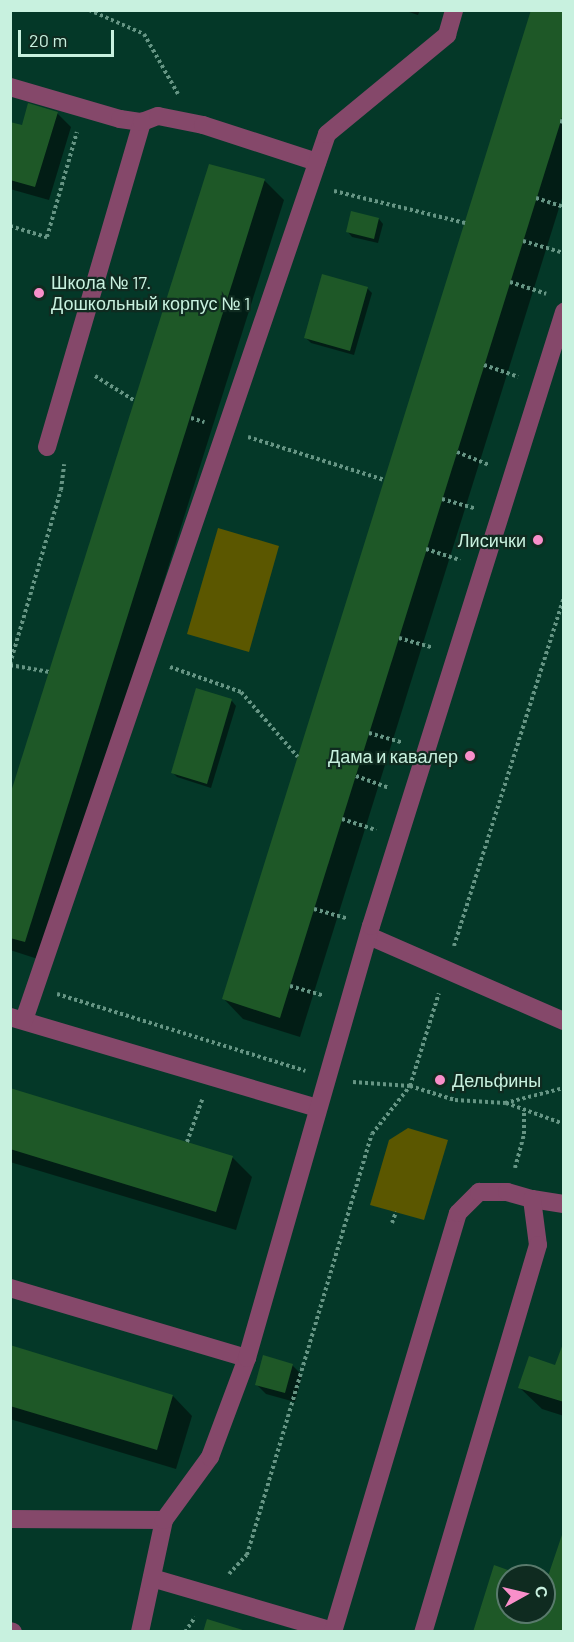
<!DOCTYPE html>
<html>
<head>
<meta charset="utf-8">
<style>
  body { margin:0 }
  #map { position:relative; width:574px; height:1642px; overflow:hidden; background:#043828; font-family:Barlow,sans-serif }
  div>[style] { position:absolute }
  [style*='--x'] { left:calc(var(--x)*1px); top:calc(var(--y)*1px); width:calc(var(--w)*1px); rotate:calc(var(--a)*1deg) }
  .green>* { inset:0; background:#5b5700 }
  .shadow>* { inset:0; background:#0007 }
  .building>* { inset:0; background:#1e5827 }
  .path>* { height:4px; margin-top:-2px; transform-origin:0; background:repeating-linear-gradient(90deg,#669584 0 3px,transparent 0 6px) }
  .lane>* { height:18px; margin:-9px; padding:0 9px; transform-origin:9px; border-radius:9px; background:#85486a }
  .dots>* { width:16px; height:16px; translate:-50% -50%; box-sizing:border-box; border:3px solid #0f2b20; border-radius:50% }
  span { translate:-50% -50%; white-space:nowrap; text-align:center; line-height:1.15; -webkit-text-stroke:4.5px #0f2b20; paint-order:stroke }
  .poi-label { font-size:18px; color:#c8f1df }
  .left { translate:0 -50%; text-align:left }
  .right { translate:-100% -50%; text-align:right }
  .frame { position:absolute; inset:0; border:12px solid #c8f1df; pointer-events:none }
  .north { position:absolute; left:496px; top:1564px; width:60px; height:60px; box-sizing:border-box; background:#0f2b20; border:2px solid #597a6c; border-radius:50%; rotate:82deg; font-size:16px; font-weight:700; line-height:24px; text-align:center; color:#c8f1df }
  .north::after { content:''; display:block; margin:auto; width:21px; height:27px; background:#f98fca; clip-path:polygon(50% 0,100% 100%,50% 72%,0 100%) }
  .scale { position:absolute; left:18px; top:30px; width:96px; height:27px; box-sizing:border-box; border:3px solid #c8f1df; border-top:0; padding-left:8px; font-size:18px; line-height:21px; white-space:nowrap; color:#c8f1df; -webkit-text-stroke:4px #0f2b20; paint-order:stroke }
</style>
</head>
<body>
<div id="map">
  <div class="green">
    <i style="clip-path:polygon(218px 528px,279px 546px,249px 652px,187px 634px)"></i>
    <i style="clip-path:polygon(408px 1128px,448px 1140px,424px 1220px,370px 1205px,389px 1140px)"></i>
  </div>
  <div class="shadow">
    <i style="clip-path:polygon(403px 10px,420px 10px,418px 15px)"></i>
    <i style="clip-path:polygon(564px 10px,564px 192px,300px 1037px,243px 1019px,224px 999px)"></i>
    <i style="clip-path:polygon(57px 113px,71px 127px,49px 200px,10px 189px,10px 123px,23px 127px)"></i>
    <i style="clip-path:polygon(210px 166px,265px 181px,284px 200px,44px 961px,10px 950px,10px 800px)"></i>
    <i style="clip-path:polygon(379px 219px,383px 224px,378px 243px,352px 237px,348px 232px)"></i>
    <i style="clip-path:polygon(367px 288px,372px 293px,354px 355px,311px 343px,306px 338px)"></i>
    <i style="clip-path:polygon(197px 690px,232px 701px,236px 706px,211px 788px,177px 777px,172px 772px)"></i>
    <i style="clip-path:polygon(10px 1090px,232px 1157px,252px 1177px,236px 1230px,10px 1162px)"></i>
    <i style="clip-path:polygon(564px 1344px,564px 1416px,542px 1409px,520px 1388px,556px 1366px)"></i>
    <i style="clip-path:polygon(10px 1347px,173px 1396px,192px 1416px,176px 1469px,10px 1419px)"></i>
    <i style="clip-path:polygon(292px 1365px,302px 1375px,295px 1402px,266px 1394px,256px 1384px)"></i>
  </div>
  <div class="building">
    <i style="clip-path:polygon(531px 10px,564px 10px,564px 111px,280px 1018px,222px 999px)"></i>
    <i style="clip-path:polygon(28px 103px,58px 112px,35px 187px,10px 180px,10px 122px,22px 125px)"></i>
    <i style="clip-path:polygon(209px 164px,265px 179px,25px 942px,10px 938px,10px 795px)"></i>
    <i style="clip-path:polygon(351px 211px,379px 218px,374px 239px,346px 232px)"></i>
    <i style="clip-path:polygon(322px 274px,368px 287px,350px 351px,304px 338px)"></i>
    <i style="clip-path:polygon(196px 688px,232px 699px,207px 784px,171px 773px)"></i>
    <i style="clip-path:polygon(10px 1088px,233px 1156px,216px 1212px,10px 1149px)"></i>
    <i style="clip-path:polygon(564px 1341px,564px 1402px,518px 1388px,529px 1356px,555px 1365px)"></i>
    <i style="clip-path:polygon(10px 1345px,173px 1395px,157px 1450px,10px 1406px)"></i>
    <i style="clip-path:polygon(263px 1355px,293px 1364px,285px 1393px,255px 1385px)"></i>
    <i style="clip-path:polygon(564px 1529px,564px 1632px,473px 1632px,494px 1565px,525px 1576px,508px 1576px,508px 1612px,544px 1612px,544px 1581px,546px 1582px)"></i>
    <i style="clip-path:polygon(207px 1619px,246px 1631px,246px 1632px,203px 1632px)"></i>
  </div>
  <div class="path">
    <i style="--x:89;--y:10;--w:60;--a:23.6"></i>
    <i style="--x:144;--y:34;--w:69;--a:60.5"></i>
    <i style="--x:560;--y:121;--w:4;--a:14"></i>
    <i style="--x:334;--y:191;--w:135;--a:13.7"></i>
    <i style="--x:536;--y:198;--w:29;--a:18"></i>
    <i style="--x:10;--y:226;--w:39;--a:17"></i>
    <i style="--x:47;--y:237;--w:109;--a:-74.1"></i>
    <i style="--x:523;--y:241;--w:43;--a:16.3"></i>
    <i style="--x:510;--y:282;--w:38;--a:18"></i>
    <i style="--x:484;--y:365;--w:36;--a:19"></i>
    <i style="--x:95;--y:376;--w:47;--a:32"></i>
    <i style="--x:191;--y:418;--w:14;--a:17"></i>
    <i style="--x:248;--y:437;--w:143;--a:17.5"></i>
    <i style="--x:457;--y:452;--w:35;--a:22"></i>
    <i style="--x:442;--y:499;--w:35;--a:16"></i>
    <i style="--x:426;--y:549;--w:36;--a:18"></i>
    <i style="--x:399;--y:638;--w:35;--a:16"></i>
    <i style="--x:10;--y:664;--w:181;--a:-73.7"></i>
    <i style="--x:61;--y:490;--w:26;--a:-83"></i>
    <i style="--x:10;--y:665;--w:40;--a:10"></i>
    <i style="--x:170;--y:667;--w:75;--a:19.4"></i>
    <i style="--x:241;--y:692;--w:86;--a:48.8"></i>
    <i style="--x:369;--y:733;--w:35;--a:16"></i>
    <i style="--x:356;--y:776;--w:35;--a:20"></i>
    <i style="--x:342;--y:819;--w:36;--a:18"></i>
    <i style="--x:314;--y:909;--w:35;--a:16"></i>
    <i style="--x:454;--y:946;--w:366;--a:-72.5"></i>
    <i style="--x:290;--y:986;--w:35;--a:16"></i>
    <i style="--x:57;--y:994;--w:260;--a:17.2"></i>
    <i style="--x:353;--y:1082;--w:57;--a:4"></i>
    <i style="--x:410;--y:1086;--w:97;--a:-72.7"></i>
    <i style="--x:506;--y:1103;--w:62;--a:19.9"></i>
    <i style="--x:187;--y:1142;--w:45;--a:-70.3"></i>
    <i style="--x:515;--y:1168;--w:35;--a:-75"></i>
    <i style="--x:524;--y:1134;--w:24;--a:-90"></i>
    <i style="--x:392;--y:1223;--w:12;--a:-70"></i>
    <i style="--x:229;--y:1574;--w:26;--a:-47"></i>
    <i style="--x:247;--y:1555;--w:439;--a:-73.5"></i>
    <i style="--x:372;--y:1134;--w:61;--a:-51.6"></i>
    <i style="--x:410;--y:1086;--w:47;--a:17.3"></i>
    <i style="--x:455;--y:1100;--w:50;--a:3.4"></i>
    <i style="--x:505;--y:1103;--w:61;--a:-14.3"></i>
    <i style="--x:185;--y:1632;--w:18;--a:-56"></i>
  </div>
  <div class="lane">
    <i style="--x:10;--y:87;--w:115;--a:16.2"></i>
    <i style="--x:120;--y:119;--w:22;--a:8"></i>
    <i style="--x:47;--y:447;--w:339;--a:-73.7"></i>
    <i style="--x:142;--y:122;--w:17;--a:-21"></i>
    <i style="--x:158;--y:116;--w:46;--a:11.3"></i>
    <i style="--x:203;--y:125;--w:120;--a:18"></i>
    <i style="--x:369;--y:936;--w:213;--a:23.6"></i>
    <i style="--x:10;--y:1017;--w:321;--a:16.5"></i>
    <i style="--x:24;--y:1020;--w:936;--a:-71.12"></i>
    <i style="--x:327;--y:134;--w:156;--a:-39.5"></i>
    <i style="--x:447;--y:35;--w:26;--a:-74"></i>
    <i style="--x:532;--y:1199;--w:32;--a:9"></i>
    <i style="--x:10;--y:1288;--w:247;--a:16.5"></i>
    <i style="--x:10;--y:1519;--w:154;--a:0.4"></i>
    <i style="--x:152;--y:1578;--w:189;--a:16.3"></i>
    <i style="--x:10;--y:1631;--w:3;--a:18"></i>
    <i style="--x:140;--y:1632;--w:115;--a:-77.9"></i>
    <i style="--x:164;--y:1520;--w:78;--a:-53.9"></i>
    <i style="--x:210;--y:1457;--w:106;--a:-69.5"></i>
    <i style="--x:247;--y:1358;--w:449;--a:-74"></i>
    <i style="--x:371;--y:926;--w:644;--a:-72.55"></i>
    <i style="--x:333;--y:1632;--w:437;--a:-73.4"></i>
    <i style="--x:458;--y:1213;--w:30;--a:-45"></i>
    <i style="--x:479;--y:1192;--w:28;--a:0"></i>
    <i style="--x:507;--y:1192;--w:26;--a:16"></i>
    <i style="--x:532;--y:1199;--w:46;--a:82.6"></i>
    <i style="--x:538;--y:1245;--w:404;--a:106.5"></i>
  </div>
  <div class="dots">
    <i style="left:39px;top:293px;background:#f98fca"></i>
    <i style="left:538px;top:540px;background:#f98fca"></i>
    <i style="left:470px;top:756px;background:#f98fca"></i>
    <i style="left:440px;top:1080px;background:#f98fca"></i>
  </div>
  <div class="poi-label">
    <span class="left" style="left:51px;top:293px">Школа № 17.<br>Дошкольный корпус № 1</span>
    <span class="right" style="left:526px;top:540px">Лисички</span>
    <span class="right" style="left:458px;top:756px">Дама и кавалер</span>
    <span class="left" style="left:452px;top:1080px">Дельфины</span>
  </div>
  <div class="frame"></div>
  <div class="north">С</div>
  <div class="scale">20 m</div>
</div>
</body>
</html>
